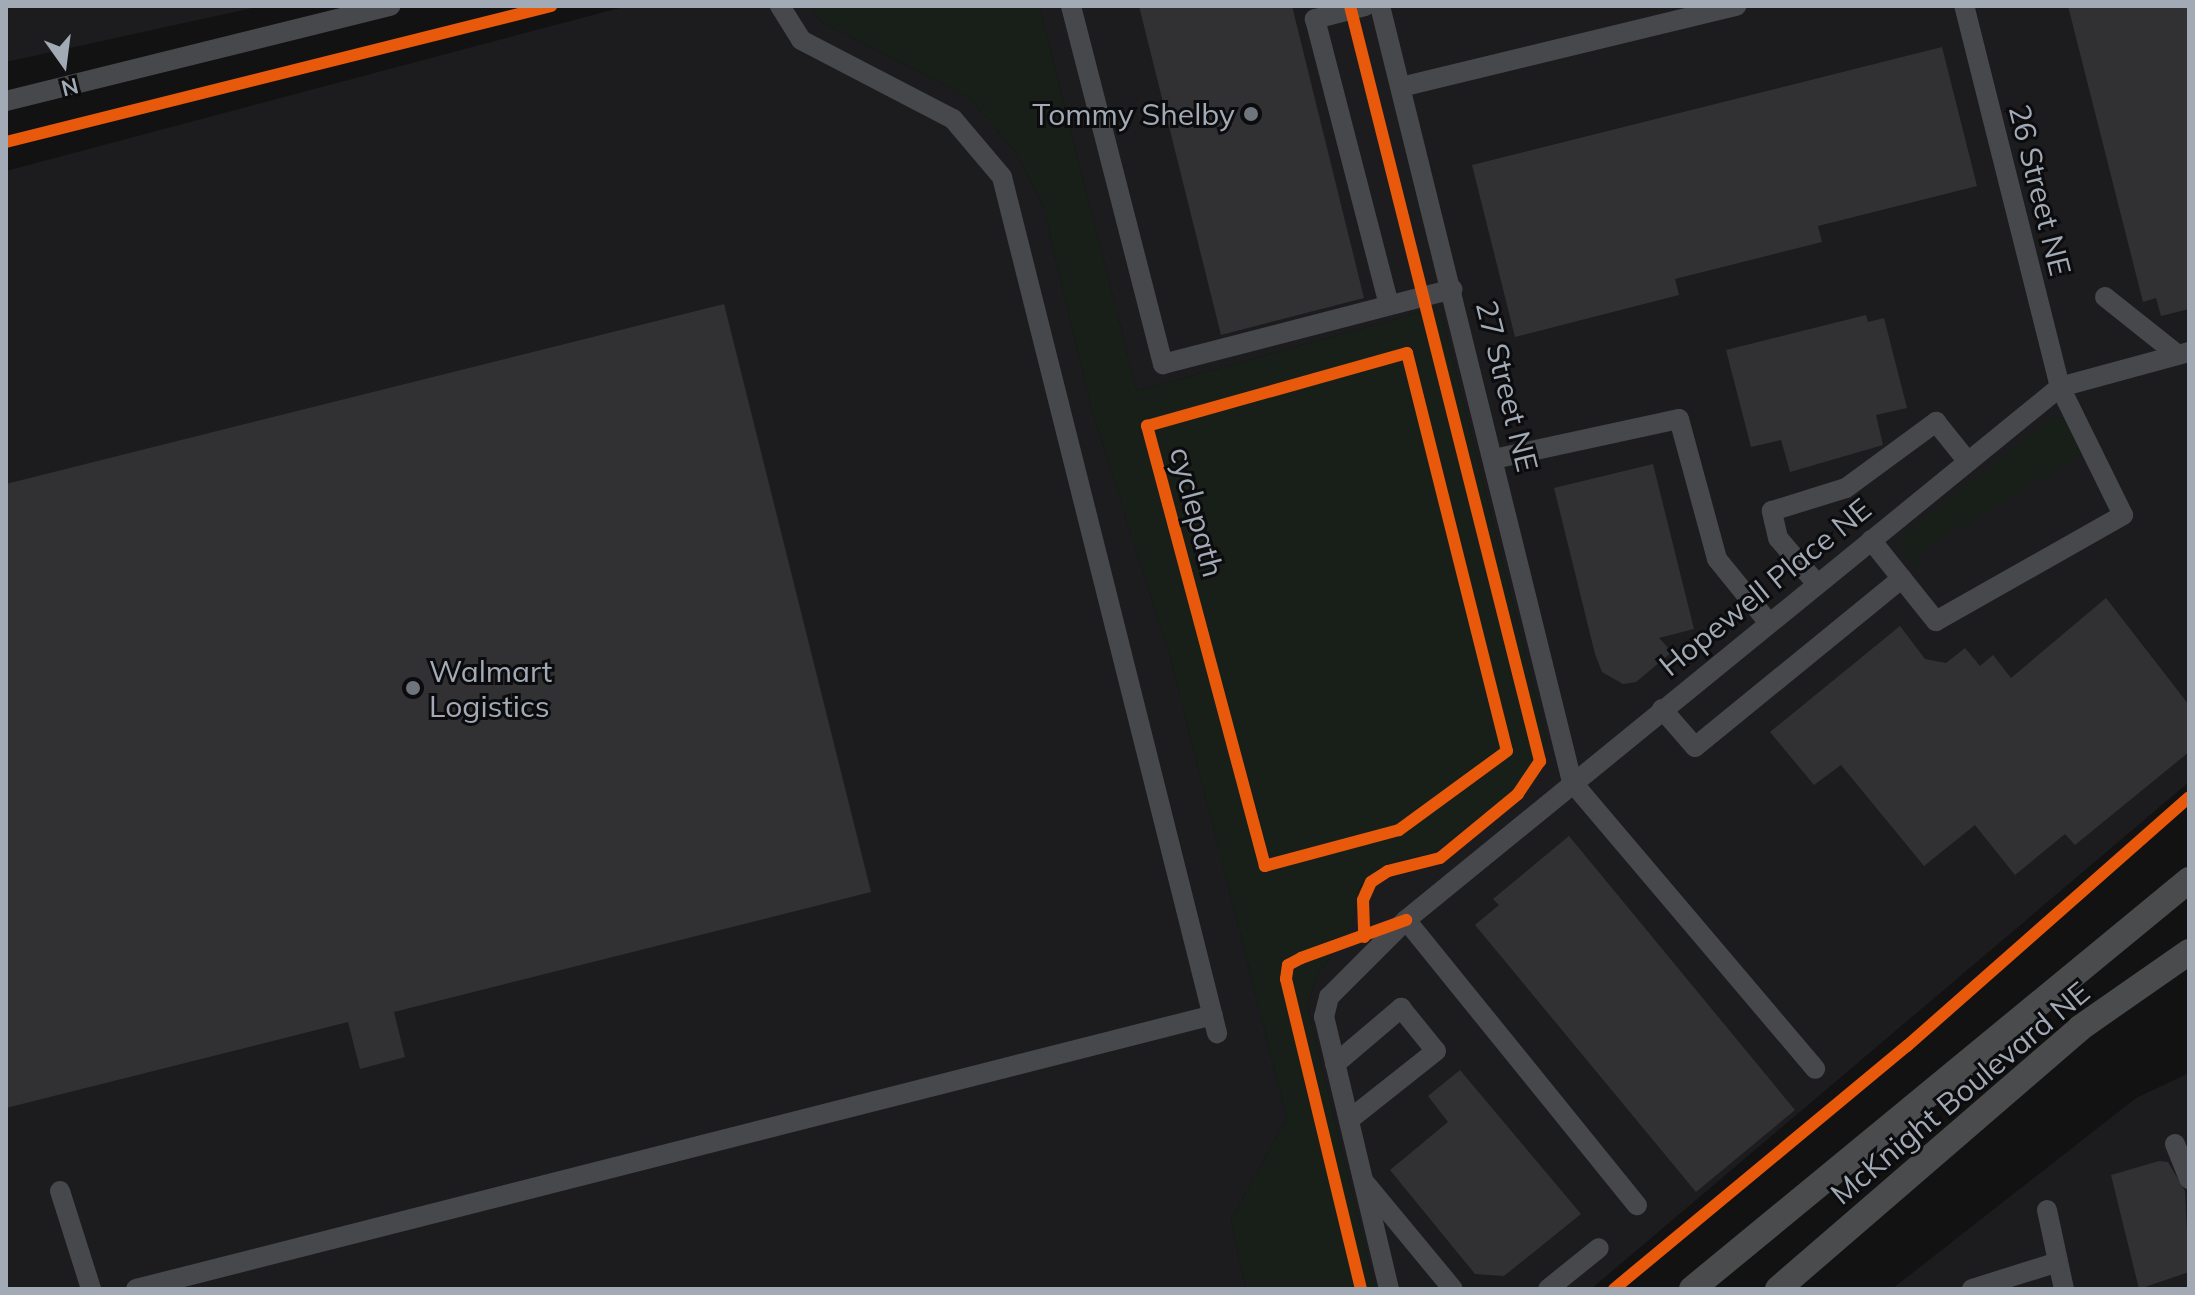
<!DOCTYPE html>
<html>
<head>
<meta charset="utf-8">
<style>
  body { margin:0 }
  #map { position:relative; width:2195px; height:1295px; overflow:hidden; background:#121212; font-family:Mulish,sans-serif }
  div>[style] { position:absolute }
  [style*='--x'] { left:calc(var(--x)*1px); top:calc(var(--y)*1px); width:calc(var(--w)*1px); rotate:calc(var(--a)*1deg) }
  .built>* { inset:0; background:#1c1c1e }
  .green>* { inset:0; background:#181f18 }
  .building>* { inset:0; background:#313133 }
  .minor>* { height:20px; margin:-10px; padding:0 10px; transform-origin:10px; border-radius:10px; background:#46484b }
  .major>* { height:26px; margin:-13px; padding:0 13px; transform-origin:13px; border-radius:13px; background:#494b4d }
  .cycleway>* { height:12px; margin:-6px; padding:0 6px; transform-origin:6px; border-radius:6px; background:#e8590c }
  .dots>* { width:22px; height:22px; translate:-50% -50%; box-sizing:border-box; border:4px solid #0c0c0e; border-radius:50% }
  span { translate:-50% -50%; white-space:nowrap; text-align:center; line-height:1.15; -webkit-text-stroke:6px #0c0c0e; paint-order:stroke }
  .poi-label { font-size:30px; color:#a1aab5 }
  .right { translate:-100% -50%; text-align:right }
  .left { translate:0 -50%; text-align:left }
  .street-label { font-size:30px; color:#a1aab5 }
  .frame { position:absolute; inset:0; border:8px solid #a1aab5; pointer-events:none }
  .north { position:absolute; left:24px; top:24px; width:80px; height:80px; -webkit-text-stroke:6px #0c0c0e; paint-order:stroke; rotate:166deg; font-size:22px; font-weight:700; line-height:32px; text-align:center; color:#a1aab5 }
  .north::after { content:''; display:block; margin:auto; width:28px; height:36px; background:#a1aab5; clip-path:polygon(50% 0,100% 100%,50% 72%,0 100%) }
</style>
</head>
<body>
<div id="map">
  <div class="built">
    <i style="clip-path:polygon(6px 6px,262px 6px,6px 62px)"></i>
    <i style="clip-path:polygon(627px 6px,811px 6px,819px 20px,971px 99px,1016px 153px,1043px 205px,1091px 407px,1171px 660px,1287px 1118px,1231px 1220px,1246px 1289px,6px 1289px,6px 171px)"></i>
    <i style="clip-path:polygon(1039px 6px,2189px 6px,2189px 782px,1591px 1289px,1375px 1289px,1307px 1005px,1319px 973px,1352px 926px,1359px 889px,1390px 862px,1430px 854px,1528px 781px,1547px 743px,1442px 315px,1432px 309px,1137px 391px)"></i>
    <i style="clip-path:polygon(2189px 1073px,2189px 1289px,1892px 1289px,2136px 1098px)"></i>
  </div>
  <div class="green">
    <i style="clip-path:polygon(811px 6px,1039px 6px,1137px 391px,1432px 309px,1442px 315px,1547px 743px,1529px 781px,1430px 854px,1390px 862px,1359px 888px,1352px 926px,1319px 973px,1307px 1005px,1375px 1289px,1246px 1289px,1231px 1220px,1287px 1118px,1171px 660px,1091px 407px,1043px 205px,1016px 153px,971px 99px,819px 20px)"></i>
    <i style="clip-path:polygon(2055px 416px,2066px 420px,2083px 454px,1918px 553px,1924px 566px,1917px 569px,1902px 551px,1902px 536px)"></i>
  </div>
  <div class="building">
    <i style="clip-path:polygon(1139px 6px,1292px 6px,1364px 298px,1221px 335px)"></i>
    <i style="clip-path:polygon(2068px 6px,2189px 6px,2189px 309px,2161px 316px,2156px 298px,2143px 302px)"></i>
    <i style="clip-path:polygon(1942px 47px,1977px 186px,1818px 226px,1822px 242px,1675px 279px,1679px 295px,1515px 337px,1472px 165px)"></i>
    <i style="clip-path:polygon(724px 304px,871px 892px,394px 1012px,405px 1057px,360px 1069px,348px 1022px,6px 1108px,6px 484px)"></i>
    <i style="clip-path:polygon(1866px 315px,1868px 322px,1884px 318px,1907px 408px,1876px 415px,1883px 445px,1790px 472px,1781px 440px,1751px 447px,1726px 350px)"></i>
    <i style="clip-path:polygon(1653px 464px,1694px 629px,1659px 638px,1672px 652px,1636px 682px,1623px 684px,1602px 672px,1595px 654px,1554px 488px)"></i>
    <i style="clip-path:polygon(2106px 598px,2189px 705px,2189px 752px,2075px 845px,2065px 834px,2015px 875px,1975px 825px,1924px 866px,1841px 765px,1814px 785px,1770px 732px,1900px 626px,1925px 659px,1946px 663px,1965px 648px,1980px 666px,1993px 655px,2011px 678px)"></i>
    <i style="clip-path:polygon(1569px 836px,1795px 1110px,1696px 1192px,1475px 925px,1499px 905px,1493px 899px)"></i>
    <i style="clip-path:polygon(1460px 1070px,1581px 1214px,1504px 1276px,1475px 1274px,1390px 1170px,1448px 1122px,1428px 1096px)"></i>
    <i style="clip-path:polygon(2159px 1161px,2168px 1162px,2185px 1191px,2189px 1272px,2139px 1289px,2111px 1175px)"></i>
  </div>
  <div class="minor">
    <i style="--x:780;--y:6;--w:40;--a:58"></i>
    <i style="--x:801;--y:40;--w:171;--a:27.5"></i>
    <i style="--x:953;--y:119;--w:76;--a:49.8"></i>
    <i style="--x:1002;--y:177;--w:883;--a:75.9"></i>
    <i style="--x:1071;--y:6;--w:370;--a:75.6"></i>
    <i style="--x:1163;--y:364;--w:299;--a:-14.5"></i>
    <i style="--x:1365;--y:6;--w:52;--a:165.4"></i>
    <i style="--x:1315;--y:19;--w:295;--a:75.5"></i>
    <i style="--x:1380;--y:6;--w:799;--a:76.1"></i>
    <i style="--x:1572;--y:782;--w:376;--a:49.7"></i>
    <i style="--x:1401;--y:87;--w:345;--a:-13.6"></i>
    <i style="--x:6;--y:101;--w:396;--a:-13.9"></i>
    <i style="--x:2105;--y:297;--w:93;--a:38.5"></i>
    <i style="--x:1494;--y:459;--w:189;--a:-12.2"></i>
    <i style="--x:1679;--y:419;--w:145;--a:74.8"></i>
    <i style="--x:1717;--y:559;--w:82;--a:50.9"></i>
    <i style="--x:1871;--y:540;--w:104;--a:51.3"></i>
    <i style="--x:1936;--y:621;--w:215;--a:-29.5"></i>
    <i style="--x:2123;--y:515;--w:143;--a:-116.2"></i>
    <i style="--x:2060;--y:387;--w:393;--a:-104.1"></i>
    <i style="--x:1817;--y:584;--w:60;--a:-130.3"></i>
    <i style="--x:1778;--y:538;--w:28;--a:-103"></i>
    <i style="--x:1772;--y:511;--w:77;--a:-17.3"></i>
    <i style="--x:1846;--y:488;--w:112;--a:-36.3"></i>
    <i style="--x:1936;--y:422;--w:51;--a:51.3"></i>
    <i style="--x:1662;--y:709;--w:50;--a:49"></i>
    <i style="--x:1695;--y:747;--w:267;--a:-39.2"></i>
    <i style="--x:1406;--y:920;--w:367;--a:51"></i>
    <i style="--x:1335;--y:1064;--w:87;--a:-40.3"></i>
    <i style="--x:1401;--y:1008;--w:55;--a:50.9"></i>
    <i style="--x:1436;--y:1051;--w:111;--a:141.6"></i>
    <i style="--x:2175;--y:1144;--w:38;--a:68"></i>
    <i style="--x:1366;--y:1184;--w:136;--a:50.4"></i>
    <i style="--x:60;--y:1191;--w:103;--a:72.4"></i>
    <i style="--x:2047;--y:1210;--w:81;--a:77.9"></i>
    <i style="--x:136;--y:1289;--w:1111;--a:-14.27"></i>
    <i style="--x:1389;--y:1289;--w:280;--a:-103.4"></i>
    <i style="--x:1324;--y:1017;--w:21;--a:-76"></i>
    <i style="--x:1329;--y:997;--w:109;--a:-45"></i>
    <i style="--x:1406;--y:920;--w:844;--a:-39.18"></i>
    <i style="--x:2060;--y:387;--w:134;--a:-15.2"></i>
    <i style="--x:1548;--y:1289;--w:65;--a:-38.8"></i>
    <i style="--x:1972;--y:1289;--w:90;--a:-17.4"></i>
  </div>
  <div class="major">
    <i style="--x:1692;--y:1289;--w:644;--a:-39.45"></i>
    <i style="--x:1778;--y:1289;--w:399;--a:-40.8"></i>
    <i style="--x:2080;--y:1028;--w:133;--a:-34.9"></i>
  </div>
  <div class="cycleway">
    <i style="--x:1350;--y:6;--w:779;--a:75.87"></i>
    <i style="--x:1540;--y:761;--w:40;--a:124"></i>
    <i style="--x:1518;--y:794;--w:101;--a:140.6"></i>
    <i style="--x:1440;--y:858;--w:54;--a:166"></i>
    <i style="--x:1388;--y:871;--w:20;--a:147"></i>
    <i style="--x:1371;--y:882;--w:20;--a:114"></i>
    <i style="--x:1363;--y:900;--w:37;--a:88"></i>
    <i style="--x:6;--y:142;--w:562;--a:-14.01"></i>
    <i style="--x:1407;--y:353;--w:410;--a:75.9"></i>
    <i style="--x:1507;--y:751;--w:134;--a:143.8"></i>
    <i style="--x:1399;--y:830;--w:139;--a:165"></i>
    <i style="--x:1265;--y:866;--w:456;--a:-105"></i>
    <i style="--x:1147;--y:426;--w:270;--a:-15.7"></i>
    <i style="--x:1361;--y:1289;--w:319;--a:-103.6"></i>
    <i style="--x:1286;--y:979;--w:14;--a:-82"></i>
    <i style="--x:1288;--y:965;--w:15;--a:-28"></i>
    <i style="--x:1301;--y:958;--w:112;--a:-19.9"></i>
    <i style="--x:1614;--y:1289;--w:381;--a:-39.7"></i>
    <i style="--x:1907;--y:1046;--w:376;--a:-41.4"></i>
  </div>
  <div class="dots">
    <i style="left:1251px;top:114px;background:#6f757c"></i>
    <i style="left:413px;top:688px;background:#6f757c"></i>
  </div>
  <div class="poi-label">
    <span class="right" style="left:1235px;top:114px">Tommy Shelby</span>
    <span class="left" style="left:429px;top:688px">Walmart<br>Logistics</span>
  </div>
  <div class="street-label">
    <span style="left:2040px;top:190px;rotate:76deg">26 Street NE</span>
    <span style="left:1507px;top:386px;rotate:76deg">27 Street NE</span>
    <span style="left:1197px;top:512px;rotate:75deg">cyclepath</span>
    <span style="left:1765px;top:587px;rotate:-39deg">Hopewell Place NE</span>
    <span style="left:1960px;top:1093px;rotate:-40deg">McKnight Boulevard NE</span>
  </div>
  <div class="frame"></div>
  <div class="north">N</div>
</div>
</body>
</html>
